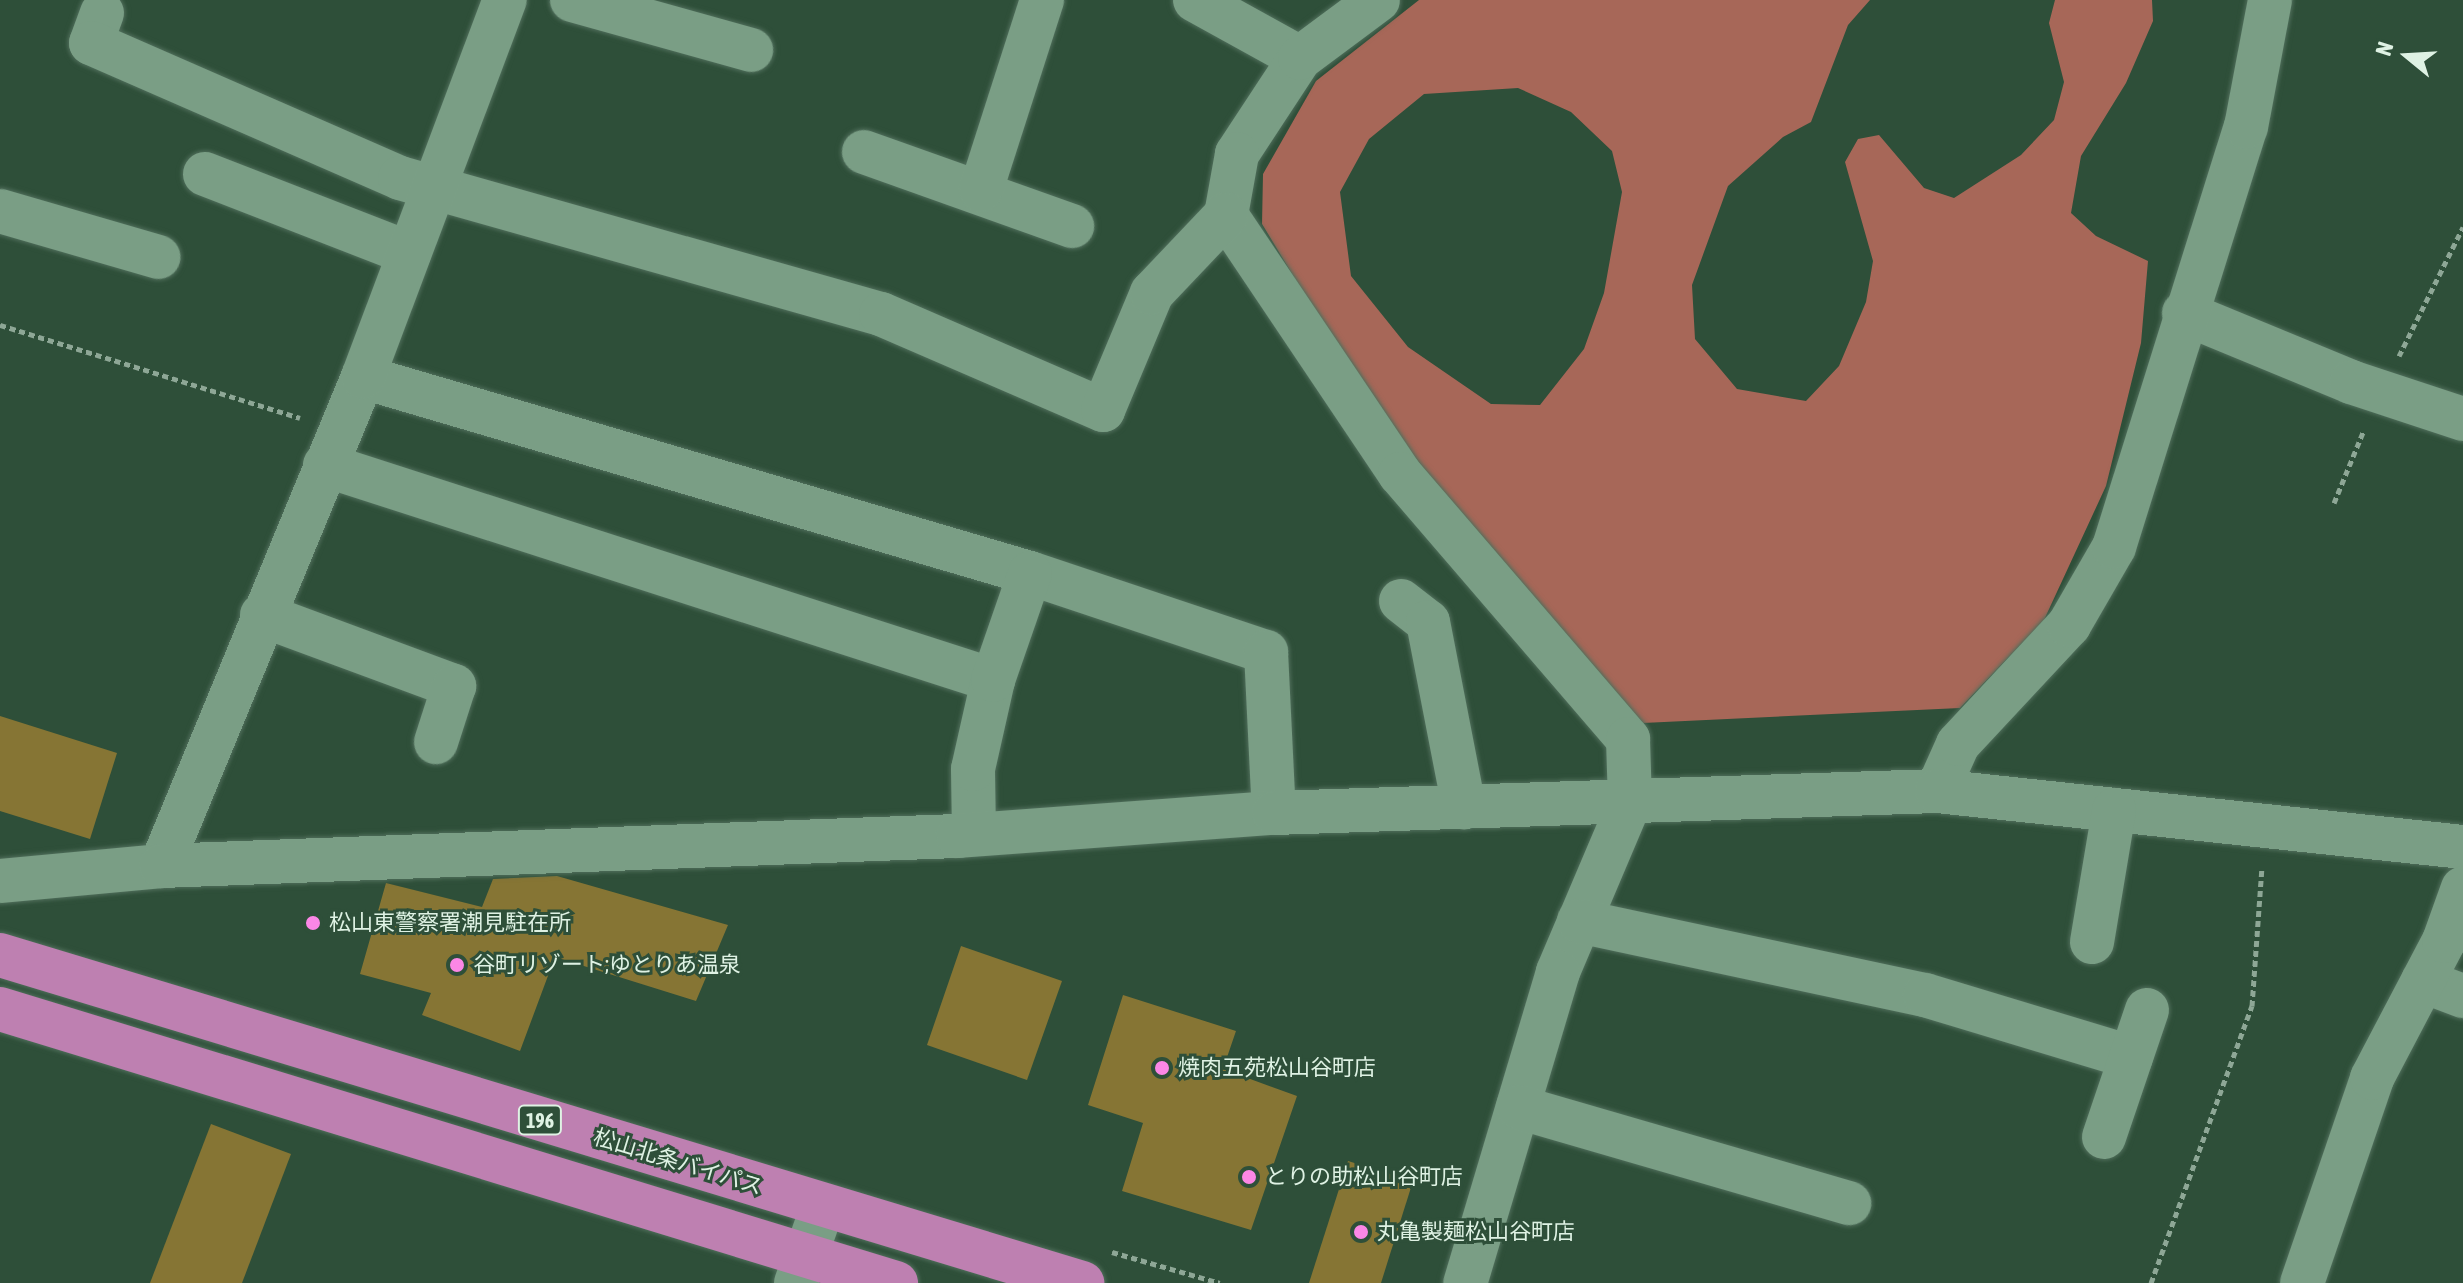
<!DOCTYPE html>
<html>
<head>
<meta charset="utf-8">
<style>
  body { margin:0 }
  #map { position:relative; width:2463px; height:1283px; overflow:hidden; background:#2e4f39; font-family:"Asap Condensed","Noto Sans JP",sans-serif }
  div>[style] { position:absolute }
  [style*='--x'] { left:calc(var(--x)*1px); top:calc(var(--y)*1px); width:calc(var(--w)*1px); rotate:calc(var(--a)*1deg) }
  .forest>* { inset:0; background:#a76758 }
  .building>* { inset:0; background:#867534 }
  .path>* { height:5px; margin-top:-2.5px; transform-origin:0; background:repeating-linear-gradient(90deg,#8ea796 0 6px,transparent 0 10px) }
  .roads { filter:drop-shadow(0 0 2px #506e5b) drop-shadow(0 0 2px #506e5b) }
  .minor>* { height:44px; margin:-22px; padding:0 22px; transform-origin:22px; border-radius:22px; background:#7a9e85 }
  .highway>* { height:44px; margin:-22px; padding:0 22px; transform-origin:22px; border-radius:22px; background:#be80b1 }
  .dots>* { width:22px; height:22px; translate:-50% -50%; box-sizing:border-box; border:4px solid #2e4f39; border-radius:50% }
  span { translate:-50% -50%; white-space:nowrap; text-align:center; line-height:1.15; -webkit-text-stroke:6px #2e4f39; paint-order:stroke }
  .shield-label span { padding:2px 6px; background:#2e4f39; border:2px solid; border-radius:6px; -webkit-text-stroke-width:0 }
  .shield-label { font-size:20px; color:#dff2e4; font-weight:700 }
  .poi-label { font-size:22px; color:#dff2e4 }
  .left { translate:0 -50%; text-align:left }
  .street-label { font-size:22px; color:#dff2e4 }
  .north { position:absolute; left:2367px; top:16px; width:80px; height:80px; -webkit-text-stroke:6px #2e4f39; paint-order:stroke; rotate:288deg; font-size:22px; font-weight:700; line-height:32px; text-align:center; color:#dff2e4 }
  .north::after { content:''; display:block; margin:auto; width:28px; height:36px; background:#dff2e4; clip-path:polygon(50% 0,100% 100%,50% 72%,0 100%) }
</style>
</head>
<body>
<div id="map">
  <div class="forest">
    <i style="clip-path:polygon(evenodd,1419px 0,1870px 0,1848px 25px,1811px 122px,1783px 137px,1728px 186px,1692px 285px,1695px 339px,1737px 389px,1806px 401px,1839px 366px,1866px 302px,1873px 261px,1845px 162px,1858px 139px,1879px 135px,1924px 188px,1954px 198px,2021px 155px,2054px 120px,2064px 82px,2049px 23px,2055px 0,2152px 0,2153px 21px,2126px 83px,2081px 156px,2071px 213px,2096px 236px,2148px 261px,2141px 343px,2106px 486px,2044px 620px,1960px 708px,1643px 723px,1416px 461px,1353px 375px,1262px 224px,1263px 174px,1316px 81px,1419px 0,1518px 88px,1571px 112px,1612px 151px,1622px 192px,1604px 293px,1584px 349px,1540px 405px,1491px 404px,1408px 347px,1351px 276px,1340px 192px,1369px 139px,1424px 94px,1518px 88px)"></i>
  </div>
  <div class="building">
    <i style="clip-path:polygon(0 716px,117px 753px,90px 839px,0 811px)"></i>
    <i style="clip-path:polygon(557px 876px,728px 925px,696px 1001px,555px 957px,520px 1051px,422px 1015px,431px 993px,360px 974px,386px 883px,482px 907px,493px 879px)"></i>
    <i style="clip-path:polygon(961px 946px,1062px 981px,1027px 1080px,927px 1045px)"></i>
    <i style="clip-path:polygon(1123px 995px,1236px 1031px,1223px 1069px,1297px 1096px,1251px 1230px,1122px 1191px,1143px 1123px,1088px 1105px)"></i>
    <i style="clip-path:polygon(211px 1124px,291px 1154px,242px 1283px,150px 1283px)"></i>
    <i style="clip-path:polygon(1348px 1161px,1413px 1181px,1381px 1283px,1309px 1283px)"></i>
  </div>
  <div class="path">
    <i style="--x:0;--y:325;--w:314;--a:17.2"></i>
    <i style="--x:2399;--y:356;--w:144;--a:-63.6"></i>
    <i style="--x:2334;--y:503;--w:79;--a:-67.7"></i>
    <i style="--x:1112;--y:1252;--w:112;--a:16"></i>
    <i style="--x:2151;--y:1283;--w:295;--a:-70"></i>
    <i style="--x:2252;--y:1006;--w:139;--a:-85.9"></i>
  </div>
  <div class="roads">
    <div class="minor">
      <i style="--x:572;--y:0;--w:186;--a:15.6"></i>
      <i style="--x:1195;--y:0;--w:120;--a:28.9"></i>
      <i style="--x:1300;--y:58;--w:115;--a:123.3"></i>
      <i style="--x:1237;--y:154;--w:62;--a:100.2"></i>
      <i style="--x:1226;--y:215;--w:312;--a:56.1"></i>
      <i style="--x:1400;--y:474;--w:350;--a:49.3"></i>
      <i style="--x:1628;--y:739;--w:63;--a:88.2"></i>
      <i style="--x:1630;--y:802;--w:185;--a:113"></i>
      <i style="--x:1558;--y:972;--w:325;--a:106.6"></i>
      <i style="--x:102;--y:13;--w:32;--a:110"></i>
      <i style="--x:91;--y:43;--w:337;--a:23.6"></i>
      <i style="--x:400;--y:178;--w:500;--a:15.8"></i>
      <i style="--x:881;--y:314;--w:242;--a:23.4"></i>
      <i style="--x:1103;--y:410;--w:127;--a:-67.3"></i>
      <i style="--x:1152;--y:293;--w:108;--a:-46.5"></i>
      <i style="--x:1300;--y:58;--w:97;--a:-36.6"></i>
      <i style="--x:864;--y:152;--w:221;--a:19.6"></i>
      <i style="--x:205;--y:174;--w:219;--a:21.2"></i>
      <i style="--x:981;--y:190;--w:200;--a:-72.2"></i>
      <i style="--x:0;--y:211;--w:165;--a:16.2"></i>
      <i style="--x:2184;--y:313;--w:181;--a:22.4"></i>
      <i style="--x:2351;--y:382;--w:118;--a:18.3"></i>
      <i style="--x:363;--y:377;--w:695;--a:16.38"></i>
      <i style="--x:1030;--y:573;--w:249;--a:18.5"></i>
      <i style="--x:1266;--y:652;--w:161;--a:87.2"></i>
      <i style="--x:325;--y:465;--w:702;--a:17.84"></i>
      <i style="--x:1401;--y:601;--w:34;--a:38"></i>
      <i style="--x:1428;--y:622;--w:189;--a:79"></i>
      <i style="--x:262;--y:615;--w:205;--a:20.3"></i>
      <i style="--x:454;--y:686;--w:59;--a:107.8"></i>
      <i style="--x:1937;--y:791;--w:51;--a:-65.9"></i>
      <i style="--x:1958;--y:744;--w:163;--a:-47"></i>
      <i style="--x:2069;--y:625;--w:90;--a:-60"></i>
      <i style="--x:2114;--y:547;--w:440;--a:-72.6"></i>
      <i style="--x:2246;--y:127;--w:129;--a:-79.3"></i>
      <i style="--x:974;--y:834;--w:65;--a:-90.9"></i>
      <i style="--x:973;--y:769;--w:91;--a:-77.3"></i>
      <i style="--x:993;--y:680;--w:113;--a:-70.9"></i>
      <i style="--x:161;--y:866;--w:529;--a:-67.56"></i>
      <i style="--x:363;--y:377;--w:403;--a:-69.4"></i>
      <i style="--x:0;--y:881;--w:162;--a:-5.3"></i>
      <i style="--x:161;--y:866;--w:798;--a:-2.16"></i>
      <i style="--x:958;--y:836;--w:317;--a:-4.2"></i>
      <i style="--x:1274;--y:813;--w:663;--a:-1.9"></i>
      <i style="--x:1937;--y:791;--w:529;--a:6.08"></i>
      <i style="--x:1579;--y:921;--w:354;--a:12.1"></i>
      <i style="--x:1925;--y:995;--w:215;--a:16.8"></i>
      <i style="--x:2092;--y:942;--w:134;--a:-80.5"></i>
      <i style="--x:2423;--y:981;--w:43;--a:20.6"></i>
      <i style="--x:1518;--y:1107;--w:345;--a:16.2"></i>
      <i style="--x:2104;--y:1137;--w:134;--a:-71.3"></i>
      <i style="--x:796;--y:1283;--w:82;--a:-70.7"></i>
      <i style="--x:2302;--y:1283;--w:217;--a:-71.1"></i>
      <i style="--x:2372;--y:1078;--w:155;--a:-62.3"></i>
      <i style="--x:2444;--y:941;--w:56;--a:-70.3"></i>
    </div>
    <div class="highway">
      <i style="--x:0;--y:955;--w:1131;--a:16.86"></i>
      <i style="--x:0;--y:1009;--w:937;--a:17"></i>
    </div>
  </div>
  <div class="dots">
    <i style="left:313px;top:923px;background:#fb87e6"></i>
    <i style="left:457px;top:965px;background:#fb87e6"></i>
    <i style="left:1162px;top:1068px;background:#fb87e6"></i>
    <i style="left:1249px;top:1177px;background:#fb87e6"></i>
    <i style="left:1361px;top:1232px;background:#fb87e6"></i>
  </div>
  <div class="shield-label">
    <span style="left:540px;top:1120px">196</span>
  </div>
  <div class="poi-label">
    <span class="left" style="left:329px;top:923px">松山東警察署潮見駐在所</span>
    <span class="left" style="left:473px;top:965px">谷町リゾート;ゆとりあ温泉</span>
    <span class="left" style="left:1178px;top:1068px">焼肉五苑松山谷町店</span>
    <span class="left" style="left:1265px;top:1177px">とりの助松山谷町店</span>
    <span class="left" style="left:1377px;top:1232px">丸亀製麺松山谷町店</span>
  </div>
  <div class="street-label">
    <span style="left:678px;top:1162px;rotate:17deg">松山北条バイパス</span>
  </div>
  <div class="north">N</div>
</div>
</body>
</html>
